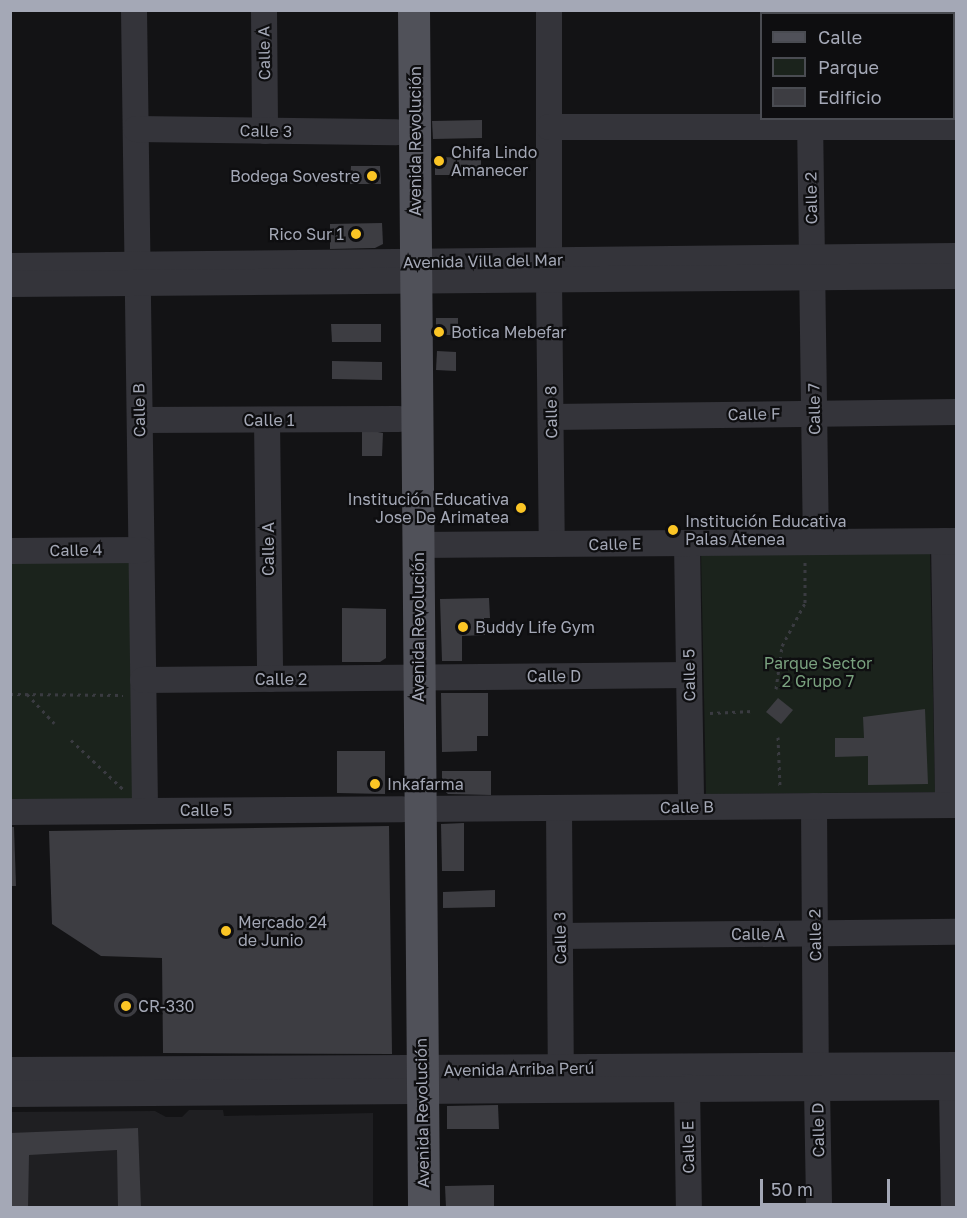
<!DOCTYPE html>
<html>
<head>
<meta charset="utf-8">
<style>
  body { margin:0 }
  #map { position:relative; width:967px; height:1218px; overflow:hidden; background:#131315; font-family:"Golos Text",sans-serif }
  div>[style] { position:absolute }
  [style*='--x'] { left:calc(var(--x)*1px); top:calc(var(--y)*1px); width:calc(var(--w)*1px); rotate:calc(var(--a)*1deg) }
  .built>* { inset:0; background:#1f1f22 }
  .green>* { inset:0; background:#1b231c }
  .building>* { inset:0; background:#3d3d42 }
  .round { border-radius:50% }
  .path>* { height:3px; margin-top:-1.5px; transform-origin:0; background:repeating-linear-gradient(90deg,#3a3b41 0 3px,transparent 0 7.5px) }
  .minor>* { height:26px; margin:-13px; padding:0 13px; transform-origin:13px; border-radius:13px; background:#34343a }
  .major>* { height:32px; margin:-16px; padding:0 16px; transform-origin:16px; border-radius:16px; background:#505159 }
  .dots>* { width:16px; height:16px; translate:-50% -50%; box-sizing:border-box; border:3px solid #0e0e10; border-radius:50% }
  span { translate:-50% -50%; white-space:nowrap; text-align:center; line-height:1.15; -webkit-text-stroke:4.5px #0e0e10; paint-order:stroke }
  .street-label { font-size:16px; color:#a4a8b6 }
  .poi-label { font-size:16px; color:#a4a8b6 }
  .left { translate:0 -50%; text-align:left }
  .right { translate:-100% -50%; text-align:right }
  .park-label { font-size:16px; color:#7aa27f }
  .frame { position:absolute; inset:0; border:12px solid #a4a8b6; pointer-events:none }
  .legend { position:absolute; left:760px; top:12px; width:195px; height:108px; box-sizing:border-box; background:#0e0e10; border:2px solid #4a4c52; margin:0; padding:8px 10px; list-style:none; font-size:18px; color:#a4a8b6 }
  .legend li { display:flex; align-items:center; gap:12px; height:30px }
  .legend b { width:30px; border:2px solid #4a4c52 }
  .scale { position:absolute; left:760px; top:1179px; width:130px; height:27px; box-sizing:border-box; border:3px solid #a4a8b6; border-top:0; padding-left:8px; font-size:18px; line-height:21px; white-space:nowrap; color:#a4a8b6; -webkit-text-stroke:4px #0e0e10; paint-order:stroke }
</style>
</head>
<body>
<div id="map">
  <div class="built">
    <i style="clip-path:polygon(189px 1110px,223px 1110px,224px 1116px,373px 1113px,373px 1207px,11px 1207px,10px 1112px,155px 1111px,166px 1117px,182px 1117px)"></i>
  </div>
  <div class="green">
    <i style="clip-path:polygon(930px 551px,935px 792px,706px 794px,701px 552px)"></i>
    <i style="clip-path:polygon(131px 562px,136px 801px,11px 803px,10px 563px)"></i>
  </div>
  <div class="building">
    <i style="clip-path:polygon(482px 120px,482px 138px,433px 139px,432px 121px)"></i>
    <i style="clip-path:polygon(435px 157px,481px 158px,481px 175px,435px 175px)"></i>
    <i style="clip-path:polygon(351px 166px,380px 166px,381px 184px,350px 184px)"></i>
    <i style="clip-path:polygon(382px 223px,383px 244px,375px 248px,330px 249px,330px 224px)"></i>
    <i style="clip-path:polygon(436px 318px,458px 318px,458px 335px,436px 335px)"></i>
    <i style="clip-path:polygon(331px 324px,381px 324px,381px 342px,332px 342px)"></i>
    <i style="clip-path:polygon(437px 351px,456px 352px,456px 371px,436px 370px)"></i>
    <i style="clip-path:polygon(332px 361px,382px 362px,382px 380px,332px 379px)"></i>
    <i style="clip-path:polygon(362px 429px,383px 433px,382px 456px,362px 456px)"></i>
    <i style="clip-path:polygon(489px 598px,490px 618px,484px 618px,485px 635px,462px 636px,462px 661px,442px 661px,440px 599px)"></i>
    <i style="clip-path:polygon(342px 608px,386px 609px,386px 658px,380px 662px,342px 662px)"></i>
    <i style="clip-path:polygon(441px 693px,488px 693px,488px 736px,477px 736px,477px 751px,442px 752px)"></i>
    <i style="clip-path:polygon(778px 698px,793px 710px,781px 724px,766px 712px)"></i>
    <i style="clip-path:polygon(925px 709px,928px 784px,868px 785px,868px 756px,835px 757px,835px 738px,864px 738px,863px 717px)"></i>
    <i style="clip-path:polygon(337px 751px,385px 751px,385px 794px,337px 793px)"></i>
    <i style="clip-path:polygon(442px 771px,491px 771px,491px 795px,448px 794px,442px 789px)"></i>
    <i style="clip-path:polygon(464px 823px,464px 871px,442px 871px,441px 824px)"></i>
    <i style="clip-path:polygon(389px 826px,392px 1054px,163px 1053px,162px 958px,101px 956px,52px 924px,49px 831px)"></i>
    <i style="clip-path:polygon(10px 827px,14px 827px,16px 886px,10px 886px)"></i>
    <i style="clip-path:polygon(495px 890px,495px 907px,443px 908px,443px 892px)"></i>
    <i class="round" style="left:114px;top:993px;width:24px;height:24px"></i>
    <i style="clip-path:polygon(498px 1105px,499px 1129px,447px 1129px,447px 1106px)"></i>
    <i style="clip-path:polygon(138px 1128px,141px 1208px,118px 1208px,117px 1150px,29px 1155px,28px 1208px,10px 1208px,10px 1133px)"></i>
    <i style="clip-path:polygon(494px 1185px,494px 1208px,446px 1208px,445px 1186px)"></i>
  </div>
  <div class="path">
    <i style="--x:776;--y:689;--w:43;--a:-82.1"></i>
    <i style="--x:782;--y:646;--w:49;--a:-61.9"></i>
    <i style="--x:805;--y:603;--w:41;--a:-90"></i>
    <i style="--x:10;--y:694;--w:113;--a:0.5"></i>
    <i style="--x:27;--y:694;--w:40;--a:47"></i>
    <i style="--x:710;--y:713;--w:43;--a:-2.7"></i>
    <i style="--x:778;--y:737;--w:50;--a:87.7"></i>
    <i style="--x:71;--y:740;--w:73;--a:43.3"></i>
  </div>
  <div class="minor">
    <i style="--x:134;--y:10;--w:800;--a:89.21"></i>
    <i style="--x:264;--y:10;--w:121;--a:89.5"></i>
    <i style="--x:549;--y:10;--w:250;--a:90"></i>
    <i style="--x:808;--y:10;--w:4;--a:90"></i>
    <i style="--x:810;--y:118;--w:424;--a:89.2"></i>
    <i style="--x:549;--y:127;--w:407;--a:0"></i>
    <i style="--x:136;--y:129;--w:260;--a:0.7"></i>
    <i style="--x:10;--y:266;--w:946;--a:-0.61"></i>
    <i style="--x:549;--y:279;--w:265;--a:89.4"></i>
    <i style="--x:10;--y:284;--w:946;--a:-0.48"></i>
    <i style="--x:551;--y:417;--w:405;--a:-0.7"></i>
    <i style="--x:140;--y:420;--w:259;--a:-0.2"></i>
    <i style="--x:267;--y:420;--w:259;--a:89.3"></i>
    <i style="--x:944;--y:541;--w:264;--a:89.1"></i>
    <i style="--x:687;--y:543;--w:264;--a:89.1"></i>
    <i style="--x:418;--y:545;--w:538;--a:-0.43"></i>
    <i style="--x:10;--y:551;--w:131;--a:-0.4"></i>
    <i style="--x:143;--y:680;--w:546;--a:-0.52"></i>
    <i style="--x:814;--y:806;--w:259;--a:89.6"></i>
    <i style="--x:559;--y:808;--w:260;--a:89.6"></i>
    <i style="--x:417;--y:809;--w:539;--a:-0.43"></i>
    <i style="--x:10;--y:812;--w:392;--a:-0.4"></i>
    <i style="--x:560;--y:936;--w:396;--a:-0.6"></i>
    <i style="--x:10;--y:1070;--w:946;--a:-0.3"></i>
    <i style="--x:687;--y:1087;--w:121;--a:89.1"></i>
    <i style="--x:952;--y:1087;--w:121;--a:89.1"></i>
    <i style="--x:817;--y:1088;--w:120;--a:89"></i>
    <i style="--x:10;--y:1094;--w:946;--a:-0.42"></i>
  </div>
  <div class="major">
    <i style="--x:414;--y:10;--w:1198;--a:89.52"></i>
  </div>
  <div class="dots">
    <i style="left:439px;top:161px;background:#fbc525"></i>
    <i style="left:372px;top:176px;background:#fbc525"></i>
    <i style="left:356px;top:234px;background:#fbc525"></i>
    <i style="left:439px;top:332px;background:#fbc525"></i>
    <i style="left:521px;top:508px;background:#fbc525"></i>
    <i style="left:673px;top:530px;background:#fbc525"></i>
    <i style="left:463px;top:627px;background:#fbc525"></i>
    <i style="left:375px;top:784px;background:#fbc525"></i>
    <i style="left:226px;top:931px;background:#fbc525"></i>
    <i style="left:126px;top:1006px;background:#fbc525"></i>
  </div>
  <div class="street-label">
    <span style="left:264px;top:53px;rotate:-91deg">Calle A</span>
    <span style="left:266px;top:131px;rotate:1deg">Calle 3</span>
    <span style="left:415px;top:141px;rotate:-90deg">Avenida Revolución</span>
    <span style="left:811px;top:198px;rotate:-91deg">Calle 2</span>
    <span style="left:483px;top:261px;rotate:-1deg">Avenida Villa del Mar</span>
    <span style="left:814px;top:409px;rotate:-91deg">Calle 7</span>
    <span style="left:139px;top:410px;rotate:-91deg">Calle B</span>
    <span style="left:551px;top:412px;rotate:-91deg">Calle 8</span>
    <span style="left:754px;top:414px;rotate:-1deg">Calle F</span>
    <span style="left:269px;top:420px">Calle 1</span>
    <span style="left:615px;top:544px;rotate:-1deg">Calle E</span>
    <span style="left:268px;top:549px;rotate:-90deg">Calle A</span>
    <span style="left:76px;top:550px;rotate:-1deg">Calle 4</span>
    <span style="left:418px;top:627px;rotate:-90deg">Avenida Revolución</span>
    <span style="left:689px;top:675px;rotate:-91deg">Calle 5</span>
    <span style="left:554px;top:676px">Calle D</span>
    <span style="left:281px;top:679px">Calle 2</span>
    <span style="left:687px;top:807px;rotate:-1deg">Calle B</span>
    <span style="left:206px;top:810px">Calle 5</span>
    <span style="left:758px;top:934px">Calle A</span>
    <span style="left:815px;top:935px;rotate:-91deg">Calle 2</span>
    <span style="left:560px;top:938px;rotate:-91deg">Calle 3</span>
    <span style="left:519px;top:1069px;rotate:-1deg">Avenida Arriba Perú</span>
    <span style="left:422px;top:1113px;rotate:-91deg">Avenida Revolución</span>
    <span style="left:818px;top:1130px;rotate:-91deg">Calle D</span>
    <span style="left:688px;top:1147px;rotate:-91deg">Calle E</span>
  </div>
  <div class="poi-label">
    <span class="left" style="left:451px;top:161px">Chifa Lindo<br>Amanecer</span>
    <span class="right" style="left:360px;top:176px">Bodega Sovestre</span>
    <span class="right" style="left:344px;top:234px">Rico Sur 1</span>
    <span class="left" style="left:451px;top:332px">Botica Mebefar</span>
    <span class="right" style="left:509px;top:508px">Institución Educativa<br>Jose De Arimatea</span>
    <span class="left" style="left:685px;top:530px">Institución Educativa<br>Palas Atenea</span>
    <span class="left" style="left:475px;top:627px">Buddy Life Gym</span>
    <span class="left" style="left:387px;top:784px">Inkafarma</span>
    <span class="left" style="left:238px;top:931px">Mercado 24<br>de Junio</span>
    <span class="left" style="left:138px;top:1006px">CR-330</span>
  </div>
  <div class="park-label">
    <span style="left:818px;top:672px">Parque Sector<br>2 Grupo 7</span>
  </div>
  <div class="frame"></div>
  <ul class="legend">
  <li><b style="height:8px;background:#505159"></b>Calle</li>
  <li><b style="height:16px;background:#1b231c"></b>Parque</li>
  <li><b style="height:16px;background:#3d3d42"></b>Edificio</li>
  </ul>
  <div class="scale">50 m</div>
</div>
</body>
</html>
